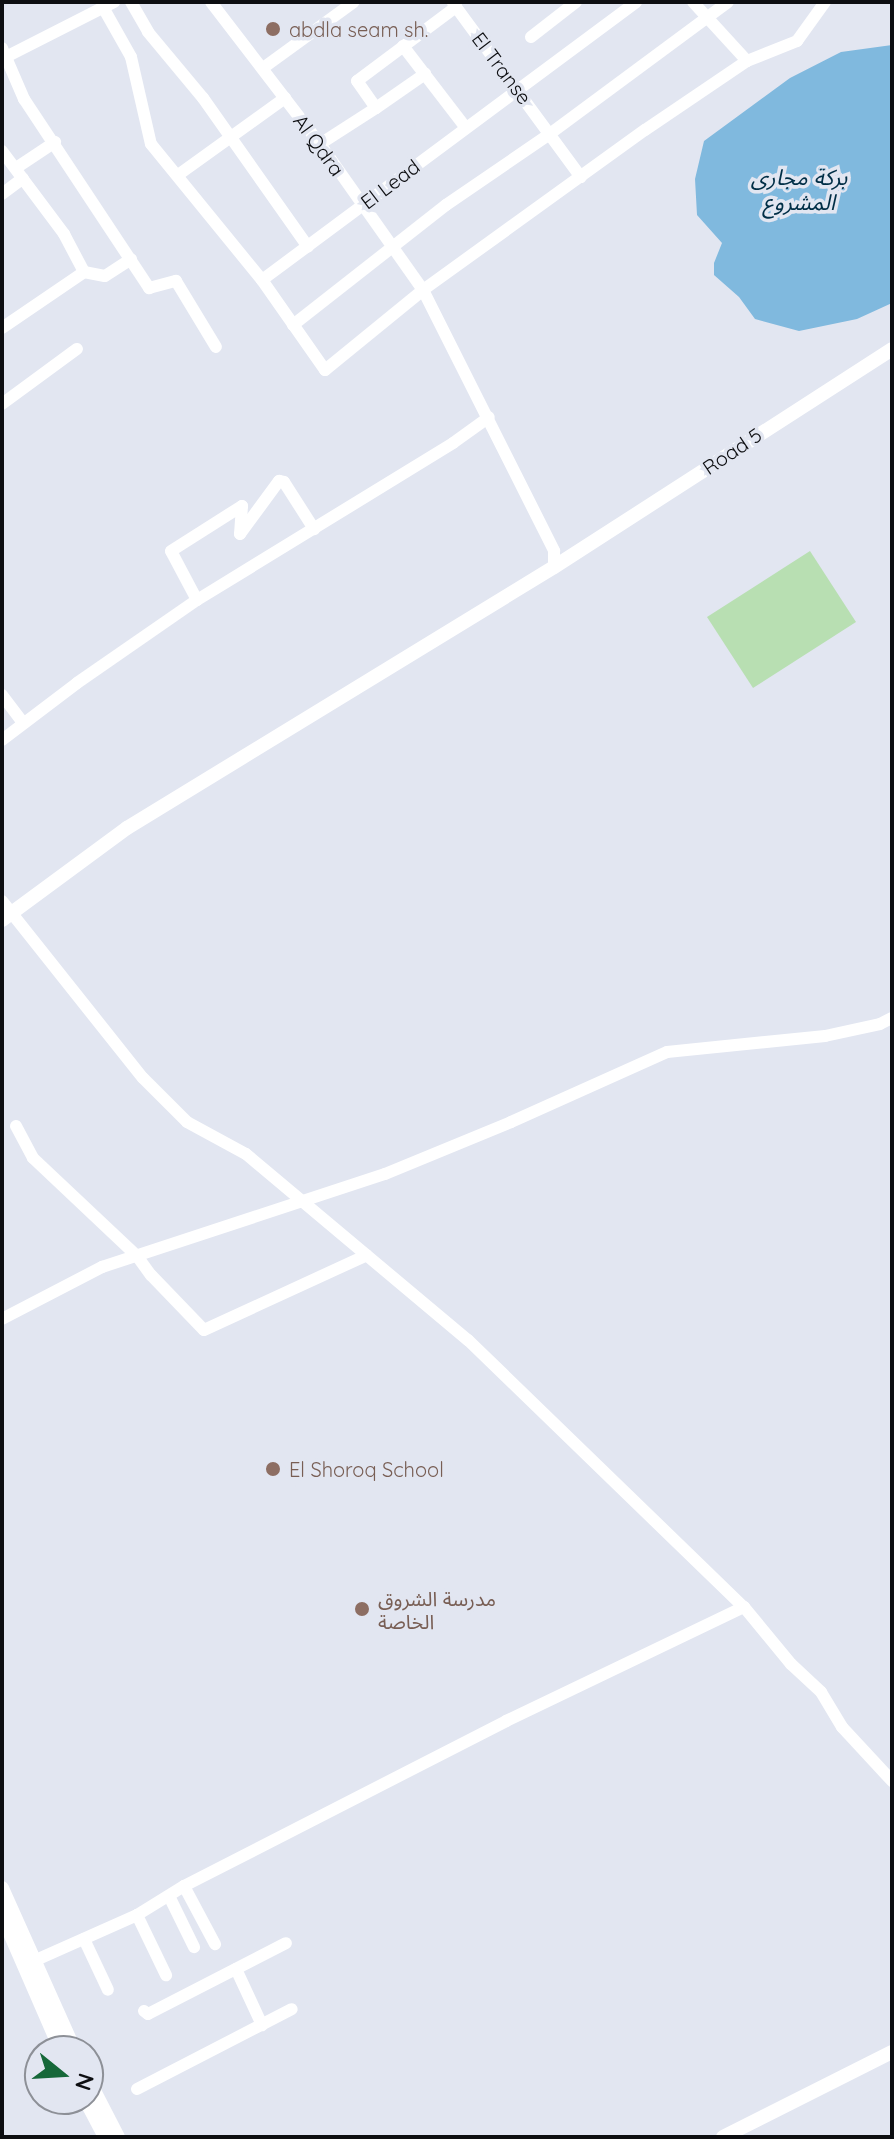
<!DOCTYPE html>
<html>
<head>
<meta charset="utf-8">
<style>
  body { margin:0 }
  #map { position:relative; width:894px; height:2139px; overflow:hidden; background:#e2e6f1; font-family:Quicksand,"Noto Sans Arabic",sans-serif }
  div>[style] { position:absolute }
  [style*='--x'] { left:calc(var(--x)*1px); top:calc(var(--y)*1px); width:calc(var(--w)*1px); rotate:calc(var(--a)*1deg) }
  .green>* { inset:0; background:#b8dfb2 }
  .water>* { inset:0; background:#80b9de }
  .minor>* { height:12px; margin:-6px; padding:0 6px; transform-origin:6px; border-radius:6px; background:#fff }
  .major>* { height:14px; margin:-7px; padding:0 7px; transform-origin:7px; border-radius:7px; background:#fff }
  .dots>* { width:22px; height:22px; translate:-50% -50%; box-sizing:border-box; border:4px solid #e2e6f1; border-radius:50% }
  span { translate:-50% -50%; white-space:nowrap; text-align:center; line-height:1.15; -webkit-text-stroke:7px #e2e6f1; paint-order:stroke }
  .education-label { font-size:20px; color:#785e54 }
  .left { translate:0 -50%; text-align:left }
  .street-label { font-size:20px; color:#0d0e11 }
  .water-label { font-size:22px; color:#002e46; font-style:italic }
  .frame { position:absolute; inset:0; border:4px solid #0d0e11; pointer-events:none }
  .north { position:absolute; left:24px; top:2035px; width:80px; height:80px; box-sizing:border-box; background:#e2e6f1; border:2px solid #8d9097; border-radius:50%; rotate:108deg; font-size:22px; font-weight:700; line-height:32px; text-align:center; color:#0d0e11 }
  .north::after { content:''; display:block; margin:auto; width:28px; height:36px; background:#166839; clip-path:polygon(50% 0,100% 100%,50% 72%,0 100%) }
</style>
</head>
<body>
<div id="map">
  <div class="green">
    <i style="clip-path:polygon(810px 551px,856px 622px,753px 688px,707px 617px)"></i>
  </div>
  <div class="water">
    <i style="clip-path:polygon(892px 45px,892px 303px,857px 319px,799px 331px,755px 319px,739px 297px,714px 275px,714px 263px,722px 243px,697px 215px,695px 179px,704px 141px,790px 78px,841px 52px)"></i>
  </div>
  <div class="minor">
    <i style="--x:131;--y:2;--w:34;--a:60"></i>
    <i style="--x:148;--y:32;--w:86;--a:50.2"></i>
    <i style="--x:203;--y:98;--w:182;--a:54.8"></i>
    <i style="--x:211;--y:2;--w:179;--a:52.5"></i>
    <i style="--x:320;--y:144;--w:179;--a:54.8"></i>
    <i style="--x:423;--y:290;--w:292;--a:63.3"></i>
    <i style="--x:554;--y:551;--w:16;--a:90"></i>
    <i style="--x:693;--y:2;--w:80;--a:47.5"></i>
    <i style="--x:453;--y:3;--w:216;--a:53.7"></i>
    <i style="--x:104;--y:9;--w:55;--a:60.6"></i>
    <i style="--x:131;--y:57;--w:89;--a:77.1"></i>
    <i style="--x:151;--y:144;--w:176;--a:50.8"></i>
    <i style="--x:262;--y:280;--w:110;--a:55"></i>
    <i style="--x:325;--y:370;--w:127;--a:-39.2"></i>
    <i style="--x:423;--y:290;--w:274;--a:-35.8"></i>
    <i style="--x:645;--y:130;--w:123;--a:-34.1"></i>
    <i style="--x:747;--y:61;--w:54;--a:-21.8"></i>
    <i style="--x:797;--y:41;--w:48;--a:-54.3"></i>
    <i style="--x:531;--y:37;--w:57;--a:-37.9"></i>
    <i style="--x:403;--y:46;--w:103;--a:52.5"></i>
    <i style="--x:2;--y:48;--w:56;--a:66.7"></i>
    <i style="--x:24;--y:99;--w:227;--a:56.5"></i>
    <i style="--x:149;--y:288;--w:28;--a:-15"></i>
    <i style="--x:176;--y:281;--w:77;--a:58.8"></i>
    <i style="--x:2;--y:59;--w:126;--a:-27"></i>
    <i style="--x:263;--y:68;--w:112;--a:-36"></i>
    <i style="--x:376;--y:108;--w:60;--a:-34.8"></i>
    <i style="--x:320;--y:144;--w:67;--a:-32.7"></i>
    <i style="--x:376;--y:108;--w:33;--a:-125"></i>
    <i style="--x:357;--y:81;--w:124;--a:-36.8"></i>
    <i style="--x:2;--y:151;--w:104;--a:53.2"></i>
    <i style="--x:64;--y:234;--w:43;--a:62.2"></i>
    <i style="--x:84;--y:272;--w:21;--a:11"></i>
    <i style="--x:105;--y:276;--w:31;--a:-33"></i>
    <i style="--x:16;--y:168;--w:47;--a:-33.7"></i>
    <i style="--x:178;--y:175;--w:132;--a:-35.7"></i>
    <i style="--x:2;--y:194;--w:26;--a:-37"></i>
    <i style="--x:262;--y:280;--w:466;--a:-36.6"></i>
    <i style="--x:293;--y:325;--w:194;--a:-38.1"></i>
    <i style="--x:446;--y:205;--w:127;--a:-34.4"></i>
    <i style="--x:551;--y:133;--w:220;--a:-36.5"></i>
    <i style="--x:2;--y:328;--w:99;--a:-34.3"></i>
    <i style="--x:2;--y:404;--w:93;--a:-36.3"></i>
    <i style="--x:197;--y:600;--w:55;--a:-118"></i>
    <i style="--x:171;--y:551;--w:84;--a:-32.4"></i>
    <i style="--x:242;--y:506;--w:28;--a:94"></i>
    <i style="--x:240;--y:534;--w:66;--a:-53.7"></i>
    <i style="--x:279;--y:481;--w:5;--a:11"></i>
    <i style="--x:284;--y:482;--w:56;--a:57.4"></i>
    <i style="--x:2;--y:695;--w:35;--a:53"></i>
    <i style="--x:2;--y:740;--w:94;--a:-37.2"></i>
    <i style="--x:77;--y:683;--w:146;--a:-34.7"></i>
    <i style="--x:197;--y:600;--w:300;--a:-31.5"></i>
    <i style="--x:453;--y:443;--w:44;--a:-35.8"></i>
    <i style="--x:2;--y:901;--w:226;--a:51.5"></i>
    <i style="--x:143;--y:1078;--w:62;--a:45"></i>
    <i style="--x:187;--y:1122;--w:67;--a:28.5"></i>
    <i style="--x:246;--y:1154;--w:290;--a:40"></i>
    <i style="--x:468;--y:1340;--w:384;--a:44.1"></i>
    <i style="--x:744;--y:1607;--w:74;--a:50.5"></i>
    <i style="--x:791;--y:1664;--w:41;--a:43"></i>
    <i style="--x:821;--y:1692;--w:41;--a:59"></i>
    <i style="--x:842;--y:1727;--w:74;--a:47.2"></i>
    <i style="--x:16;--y:1126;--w:36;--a:62"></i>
    <i style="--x:33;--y:1158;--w:143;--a:43.3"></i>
    <i style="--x:137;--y:1256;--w:24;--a:54"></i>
    <i style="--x:151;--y:1275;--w:76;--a:46.1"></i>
    <i style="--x:204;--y:1330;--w:179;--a:-24.7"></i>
    <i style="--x:2;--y:1319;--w:113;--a:-27.5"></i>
    <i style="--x:102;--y:1267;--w:298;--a:-18.2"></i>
    <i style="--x:385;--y:1174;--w:136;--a:-22.4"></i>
    <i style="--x:511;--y:1122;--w:171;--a:-24.2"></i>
    <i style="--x:667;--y:1052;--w:159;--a:-5.8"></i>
    <i style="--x:825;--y:1036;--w:56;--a:-12.3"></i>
    <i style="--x:880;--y:1024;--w:13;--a:-27"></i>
    <i style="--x:184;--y:1886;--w:66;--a:61.9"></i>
    <i style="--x:169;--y:1896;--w:57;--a:63.9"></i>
    <i style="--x:137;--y:1915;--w:67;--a:64.2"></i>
    <i style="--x:84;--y:1939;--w:56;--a:64.8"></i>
    <i style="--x:27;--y:1964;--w:120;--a:-24"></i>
    <i style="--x:137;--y:1915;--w:55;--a:-31.7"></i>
    <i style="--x:184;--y:1886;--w:362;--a:-27.1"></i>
    <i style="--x:506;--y:1721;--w:264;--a:-25.6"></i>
    <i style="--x:236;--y:1969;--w:62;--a:65.1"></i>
    <i style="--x:144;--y:2011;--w:5;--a:37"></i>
    <i style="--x:148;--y:2014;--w:155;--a:-27.2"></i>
    <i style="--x:137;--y:2089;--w:174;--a:-27.3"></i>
  </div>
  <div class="major">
    <i style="--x:2;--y:920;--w:155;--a:-36.4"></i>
    <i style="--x:127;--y:828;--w:500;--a:-31.43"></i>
    <i style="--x:554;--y:567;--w:402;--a:-32.8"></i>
    <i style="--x:2;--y:1888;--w:179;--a:65.9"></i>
    <i style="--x:2;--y:1915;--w:148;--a:66.5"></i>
    <i style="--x:88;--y:2079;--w:65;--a:62.7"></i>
    <i style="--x:85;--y:2099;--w:43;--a:62.2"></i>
    <i style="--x:723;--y:2137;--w:189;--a:-26.7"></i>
  </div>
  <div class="dots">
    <i style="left:273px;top:29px;background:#8d6e63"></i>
    <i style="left:273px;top:1469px;background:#8d6e63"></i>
    <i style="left:362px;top:1609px;background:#8d6e63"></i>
  </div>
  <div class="education-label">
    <span class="left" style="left:289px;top:29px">abdla seam sh.</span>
    <span class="left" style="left:289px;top:1469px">El Shoroq School</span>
    <span class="left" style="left:378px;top:1610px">مدرسة الشروق<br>الخاصة</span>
  </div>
  <div class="street-label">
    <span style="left:502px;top:68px;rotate:53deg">El Transe</span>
    <span style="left:319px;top:145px;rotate:54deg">Al Qdra</span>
    <span style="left:390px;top:184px;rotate:-37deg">El Lead</span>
    <span style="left:732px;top:451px;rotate:-34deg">Road 5</span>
  </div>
  <div class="water-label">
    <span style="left:799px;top:190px">بركة مجارى<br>المشروع</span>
  </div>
  <div class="frame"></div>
  <div class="north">N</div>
</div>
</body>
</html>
